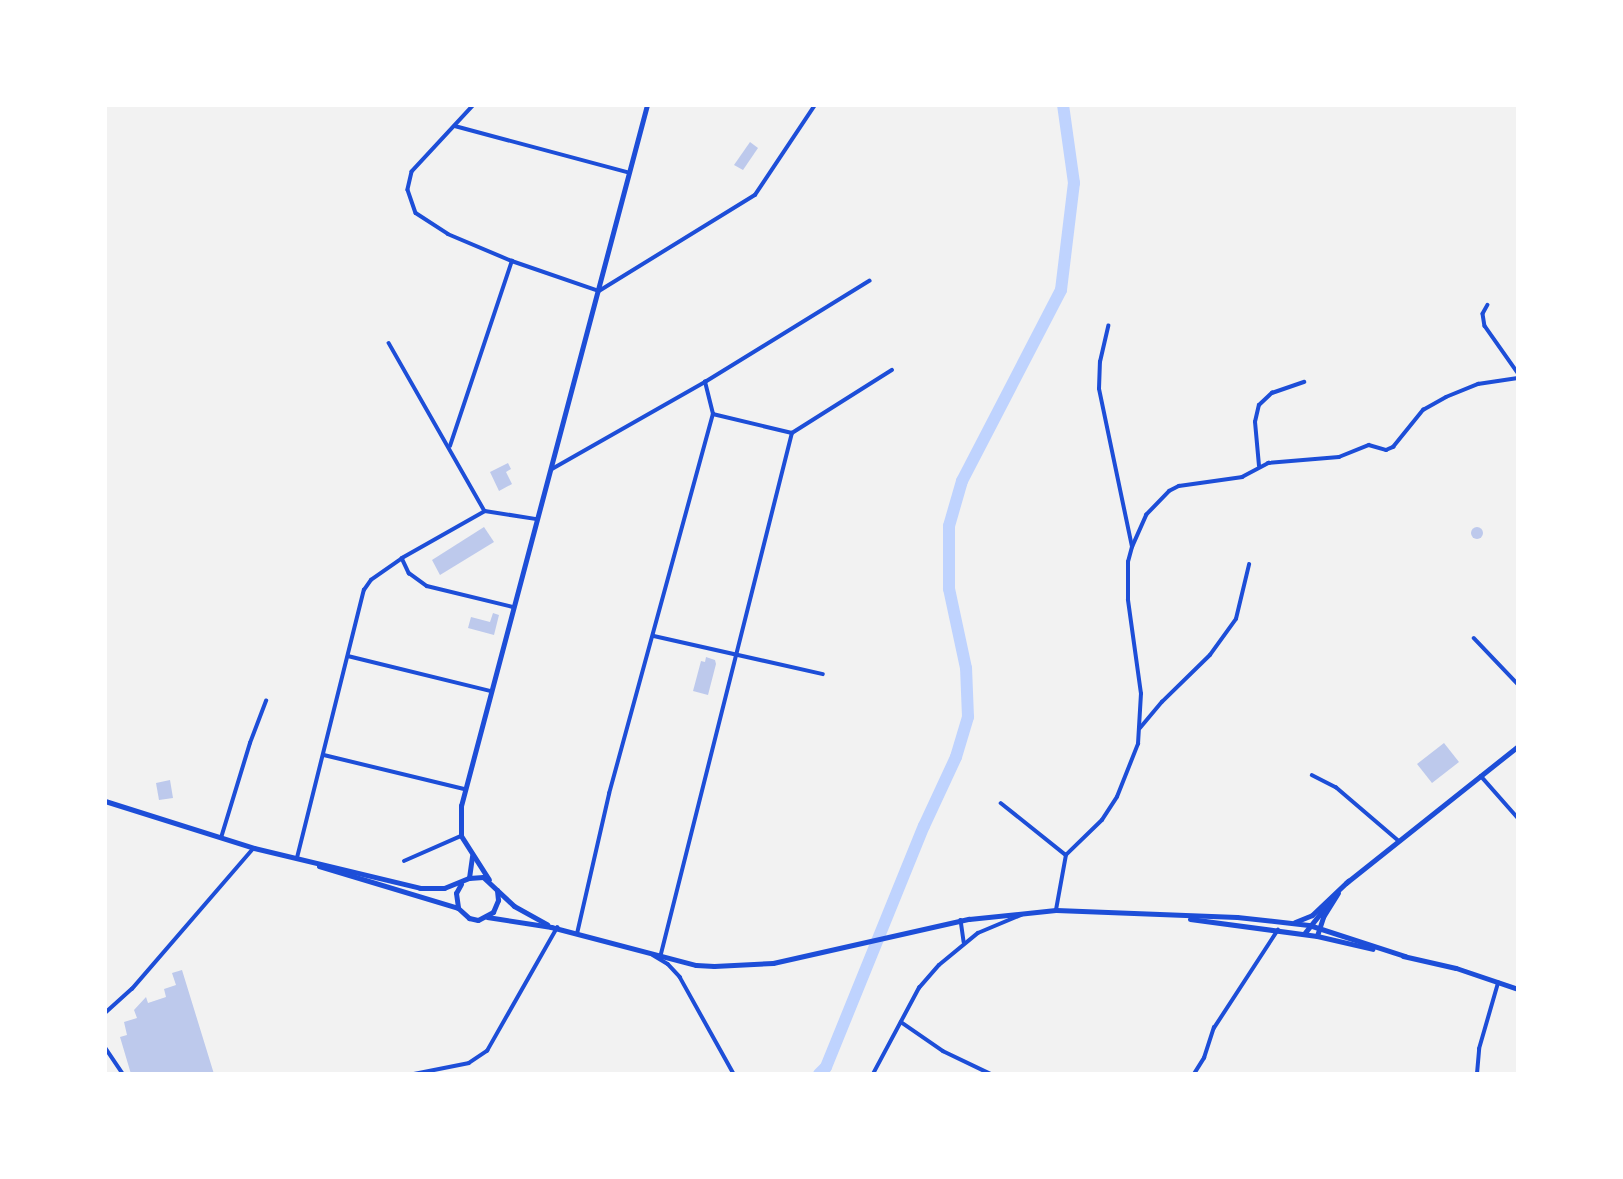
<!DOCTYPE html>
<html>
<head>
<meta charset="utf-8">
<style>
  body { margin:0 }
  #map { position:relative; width:1623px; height:1179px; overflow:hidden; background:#f2f2f2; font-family:"DejaVu Sans",sans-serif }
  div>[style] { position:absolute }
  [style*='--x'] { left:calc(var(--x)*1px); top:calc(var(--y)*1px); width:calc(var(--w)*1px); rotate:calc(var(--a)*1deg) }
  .river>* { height:12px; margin:-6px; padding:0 6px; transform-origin:6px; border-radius:6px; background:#bfd3fe }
  .building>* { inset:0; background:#bdc9ec }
  .round { border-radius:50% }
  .minor>* { height:3.5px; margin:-1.75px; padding:0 1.75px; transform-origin:1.75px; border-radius:1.75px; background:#1d4ed8 }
  .tertiary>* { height:4.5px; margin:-2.25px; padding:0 2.25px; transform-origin:2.25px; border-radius:2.25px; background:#1d4ed8 }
  .secondary>* { height:5px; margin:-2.5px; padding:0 2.5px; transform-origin:2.5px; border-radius:2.5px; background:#1d4ed8 }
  span { translate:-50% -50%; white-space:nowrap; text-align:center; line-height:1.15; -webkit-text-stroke:7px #fff; paint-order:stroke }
  .frame { position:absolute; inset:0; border:107px solid #fff; pointer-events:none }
</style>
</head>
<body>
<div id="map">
  <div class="river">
    <i style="--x:819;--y:1074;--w:10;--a:-45"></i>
    <i style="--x:826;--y:1067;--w:260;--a:-67.9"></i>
    <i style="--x:924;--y:826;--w:76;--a:-65.1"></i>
    <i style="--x:956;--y:757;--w:42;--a:-73.3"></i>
    <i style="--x:968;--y:717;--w:49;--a:-92.3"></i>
    <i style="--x:966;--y:668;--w:81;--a:-102.1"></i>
    <i style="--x:949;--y:589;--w:63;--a:-90"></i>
    <i style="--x:949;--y:526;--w:47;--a:-73.9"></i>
    <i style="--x:962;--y:481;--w:215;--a:-62.6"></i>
    <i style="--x:1061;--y:290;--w:108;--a:-83.1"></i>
    <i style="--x:1074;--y:183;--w:79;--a:-98"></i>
  </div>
  <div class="building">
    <i style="clip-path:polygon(750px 142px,758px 148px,743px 170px,734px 165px)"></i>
    <i style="clip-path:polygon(508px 463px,511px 469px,506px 472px,512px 484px,499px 491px,490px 472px)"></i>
    <i class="round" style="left:1471px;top:527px;width:12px;height:12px"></i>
    <i style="clip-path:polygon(484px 527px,494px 542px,440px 575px,432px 560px)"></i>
    <i style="clip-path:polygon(493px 613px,499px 615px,494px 635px,468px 628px,471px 617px,490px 622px)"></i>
    <i style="clip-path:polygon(706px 657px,715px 660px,716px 664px,708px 695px,693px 691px,701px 661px,705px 662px)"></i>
    <i style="clip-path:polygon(1444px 743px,1459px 762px,1432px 783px,1417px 764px)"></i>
    <i style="clip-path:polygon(170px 780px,173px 798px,159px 800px,156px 783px)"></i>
    <i style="clip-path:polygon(182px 970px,214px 1074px,131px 1074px,120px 1037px,127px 1035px,124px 1022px,137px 1018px,134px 1010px,146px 997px,148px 1003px,166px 997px,164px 989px,176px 985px,172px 973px)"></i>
  </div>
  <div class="minor">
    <i style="--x:474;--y:105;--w:91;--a:132.8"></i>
    <i style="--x:412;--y:172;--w:18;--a:103"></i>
    <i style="--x:408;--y:190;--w:24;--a:71"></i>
    <i style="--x:416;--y:213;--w:38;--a:33"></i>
    <i style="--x:448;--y:234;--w:69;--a:22.9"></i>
    <i style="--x:512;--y:261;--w:89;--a:19"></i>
    <i style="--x:455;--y:126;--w:178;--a:15"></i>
    <i style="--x:599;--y:291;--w:183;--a:-31.6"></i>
    <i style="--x:755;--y:195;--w:108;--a:-56.3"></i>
    <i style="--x:1488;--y:305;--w:10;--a:119"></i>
    <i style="--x:1483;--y:314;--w:12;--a:81"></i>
    <i style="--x:1485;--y:326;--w:57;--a:54.9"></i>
    <i style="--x:389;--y:343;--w:193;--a:60.3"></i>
    <i style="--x:713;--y:414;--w:81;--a:13.5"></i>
    <i style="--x:450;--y:446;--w:195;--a:-71.5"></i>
    <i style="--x:1259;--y:466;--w:44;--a:-95.2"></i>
    <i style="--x:1255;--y:422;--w:17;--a:-77"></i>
    <i style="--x:1259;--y:405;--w:18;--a:-43"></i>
    <i style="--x:1272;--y:393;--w:34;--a:-19"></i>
    <i style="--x:552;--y:469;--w:176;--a:-29.6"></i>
    <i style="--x:705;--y:382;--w:193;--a:-31.6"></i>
    <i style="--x:1132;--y:547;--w:35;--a:-66"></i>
    <i style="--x:1146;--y:515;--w:33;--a:-46"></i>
    <i style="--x:1169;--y:491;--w:11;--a:-27"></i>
    <i style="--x:1179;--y:486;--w:64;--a:-8.1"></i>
    <i style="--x:1242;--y:477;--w:30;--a:-28"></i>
    <i style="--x:1268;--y:463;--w:71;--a:-4.8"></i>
    <i style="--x:1339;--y:457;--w:32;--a:-22"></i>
    <i style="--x:1369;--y:445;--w:18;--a:16"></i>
    <i style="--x:1386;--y:450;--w:8;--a:-23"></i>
    <i style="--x:1393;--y:447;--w:48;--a:-51"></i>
    <i style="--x:1423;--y:410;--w:26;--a:-29"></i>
    <i style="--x:1446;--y:397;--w:35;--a:-22"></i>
    <i style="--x:1478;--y:384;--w:40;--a:-8.5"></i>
    <i style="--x:402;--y:558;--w:17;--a:65"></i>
    <i style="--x:409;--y:573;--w:22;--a:36"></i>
    <i style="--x:427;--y:586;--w:89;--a:13.7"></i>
    <i style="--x:654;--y:636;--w:173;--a:12.7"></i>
    <i style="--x:1474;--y:638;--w:64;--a:46.3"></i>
    <i style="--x:348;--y:656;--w:147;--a:13.8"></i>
    <i style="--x:1140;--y:728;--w:34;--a:-50"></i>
    <i style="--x:1162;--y:702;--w:67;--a:-44.4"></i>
    <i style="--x:1210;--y:655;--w:44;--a:-54.2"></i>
    <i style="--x:1236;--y:619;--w:56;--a:-76.5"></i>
    <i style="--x:324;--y:755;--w:145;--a:13.6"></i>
    <i style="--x:1312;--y:775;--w:27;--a:27"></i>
    <i style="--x:1336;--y:787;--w:83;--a:40.6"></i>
    <i style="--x:1481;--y:776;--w:56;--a:48.6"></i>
    <i style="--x:1001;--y:803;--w:83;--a:38.7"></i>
    <i style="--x:221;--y:838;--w:99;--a:-73"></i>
    <i style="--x:250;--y:743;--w:45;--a:-69.1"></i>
    <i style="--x:297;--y:858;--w:276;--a:-76"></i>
    <i style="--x:364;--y:590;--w:12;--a:-55"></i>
    <i style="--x:371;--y:580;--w:38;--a:-35"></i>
    <i style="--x:402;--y:558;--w:95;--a:-29.5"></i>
    <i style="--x:485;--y:511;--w:52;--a:8.9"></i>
    <i style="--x:404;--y:861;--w:62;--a:-23.7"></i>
    <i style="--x:1056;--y:910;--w:56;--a:-79.7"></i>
    <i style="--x:1066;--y:855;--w:50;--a:-44.2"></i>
    <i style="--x:1102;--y:820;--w:27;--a:-57"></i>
    <i style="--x:1117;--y:797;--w:57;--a:-68.4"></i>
    <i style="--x:1138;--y:744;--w:50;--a:-86.6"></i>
    <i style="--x:1141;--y:694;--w:95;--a:-97.9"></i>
    <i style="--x:1128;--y:600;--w:38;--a:-90"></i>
    <i style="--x:1128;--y:562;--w:16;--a:-75"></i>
    <i style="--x:1132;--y:547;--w:161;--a:-101.8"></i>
    <i style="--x:1099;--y:389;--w:27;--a:-88"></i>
    <i style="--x:1100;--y:362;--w:37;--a:-77"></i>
    <i style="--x:961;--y:920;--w:22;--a:82"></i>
    <i style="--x:577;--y:934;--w:144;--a:-77.1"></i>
    <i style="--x:609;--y:794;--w:394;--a:-74.7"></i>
    <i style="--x:713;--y:414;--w:33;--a:-104"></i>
    <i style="--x:661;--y:954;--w:537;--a:-75.89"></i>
    <i style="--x:792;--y:433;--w:118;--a:-32.2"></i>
    <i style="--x:653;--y:955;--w:17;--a:31"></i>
    <i style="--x:668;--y:964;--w:18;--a:47"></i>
    <i style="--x:680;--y:977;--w:111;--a:60.9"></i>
    <i style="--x:105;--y:1013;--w:36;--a:-42"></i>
    <i style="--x:132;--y:989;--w:185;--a:-49.2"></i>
    <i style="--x:901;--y:1022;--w:51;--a:34.6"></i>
    <i style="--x:943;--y:1051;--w:53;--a:25.6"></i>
    <i style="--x:105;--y:1047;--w:32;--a:56"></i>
    <i style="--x:414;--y:1074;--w:56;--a:-11.3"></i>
    <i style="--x:469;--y:1063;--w:22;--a:-34"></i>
    <i style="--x:487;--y:1051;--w:142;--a:-60.4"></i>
    <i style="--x:873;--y:1074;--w:98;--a:-61.9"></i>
    <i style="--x:919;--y:988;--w:30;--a:-49"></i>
    <i style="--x:939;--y:965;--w:50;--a:-39.4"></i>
    <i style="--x:978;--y:933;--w:47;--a:-22.7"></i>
    <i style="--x:1194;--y:1074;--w:19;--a:-58"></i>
    <i style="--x:1204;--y:1058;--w:32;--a:-72"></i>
    <i style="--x:1214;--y:1028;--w:117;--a:-56.9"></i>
    <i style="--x:1477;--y:1074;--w:25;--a:-85"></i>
    <i style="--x:1479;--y:1049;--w:69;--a:-73.9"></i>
  </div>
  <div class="tertiary">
    <i style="--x:469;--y:878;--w:22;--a:-82"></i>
    <i style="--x:489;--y:880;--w:52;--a:-122.5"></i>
    <i style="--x:461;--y:836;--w:30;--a:-90"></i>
    <i style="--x:461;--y:806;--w:725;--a:-75.14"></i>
    <i style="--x:1346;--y:883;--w:220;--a:-38.5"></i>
    <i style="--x:1304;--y:934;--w:43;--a:-51.5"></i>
    <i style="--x:1317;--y:936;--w:20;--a:-72"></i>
    <i style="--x:1323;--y:917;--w:28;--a:-58"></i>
  </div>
  <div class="secondary">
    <i style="--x:105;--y:801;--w:156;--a:17.5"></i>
    <i style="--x:254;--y:848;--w:171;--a:13.5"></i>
    <i style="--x:420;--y:888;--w:24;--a:0"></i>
    <i style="--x:444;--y:888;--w:27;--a:-22"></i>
    <i style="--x:469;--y:878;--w:14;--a:-4"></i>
    <i style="--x:483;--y:877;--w:42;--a:43.1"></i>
    <i style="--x:514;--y:906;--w:38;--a:29"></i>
    <i style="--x:319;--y:866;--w:145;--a:16.8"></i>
    <i style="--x:461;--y:884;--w:10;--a:119"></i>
    <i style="--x:456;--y:893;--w:15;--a:82"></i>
    <i style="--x:458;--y:908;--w:15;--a:42"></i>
    <i style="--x:469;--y:918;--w:9;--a:13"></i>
    <i style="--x:478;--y:920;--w:17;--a:-28"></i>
    <i style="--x:493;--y:912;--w:13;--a:-67"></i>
    <i style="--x:498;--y:900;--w:10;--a:-96"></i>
    <i style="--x:487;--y:917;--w:65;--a:8.9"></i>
    <i style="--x:551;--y:927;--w:150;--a:14.7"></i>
    <i style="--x:696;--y:965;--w:18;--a:3"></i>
    <i style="--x:714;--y:966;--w:59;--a:-2.9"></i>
    <i style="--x:773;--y:963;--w:201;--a:-12.7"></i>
    <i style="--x:969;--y:919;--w:87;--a:-5.9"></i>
    <i style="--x:1056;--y:910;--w:181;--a:2.2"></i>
    <i style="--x:1237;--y:917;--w:72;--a:6.3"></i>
    <i style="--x:1309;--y:925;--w:101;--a:17.9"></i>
    <i style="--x:1190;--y:919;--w:128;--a:7.6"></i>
    <i style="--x:1317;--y:936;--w:57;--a:13.1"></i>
    <i style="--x:1295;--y:922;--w:18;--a:-22"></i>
    <i style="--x:1312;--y:915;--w:50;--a:-43.4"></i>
    <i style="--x:1403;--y:956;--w:54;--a:12.8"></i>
    <i style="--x:1456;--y:968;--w:65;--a:18.7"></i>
  </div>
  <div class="frame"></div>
</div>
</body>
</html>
